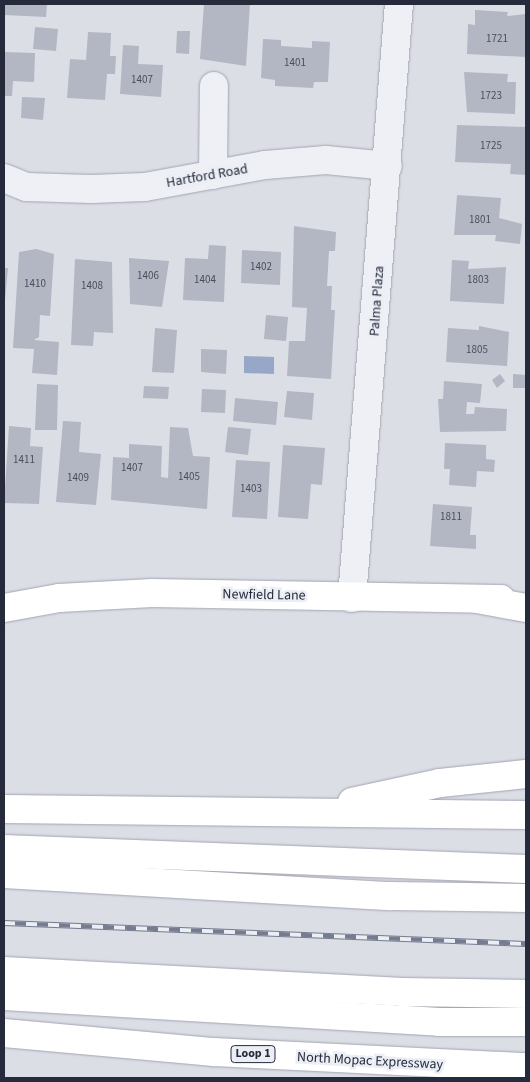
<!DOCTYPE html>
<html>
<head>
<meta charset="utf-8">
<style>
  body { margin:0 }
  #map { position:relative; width:530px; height:1082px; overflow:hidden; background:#dcdee6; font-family:"Source Sans 3",sans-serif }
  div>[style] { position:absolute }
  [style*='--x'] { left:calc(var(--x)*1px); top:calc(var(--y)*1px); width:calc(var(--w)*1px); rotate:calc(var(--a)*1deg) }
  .water>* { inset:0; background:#97a7c7 }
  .building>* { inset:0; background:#b3b7c3 }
  .roads { filter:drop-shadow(0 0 1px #a2a5b0) drop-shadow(0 0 1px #a2a5b0) }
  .minor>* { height:28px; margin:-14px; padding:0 14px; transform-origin:14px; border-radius:14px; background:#eef0f5 }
  .major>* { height:28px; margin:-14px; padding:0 14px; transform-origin:14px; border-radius:14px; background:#fff }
  .highway>* { height:28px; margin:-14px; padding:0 14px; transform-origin:14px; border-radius:14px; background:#fff }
  .rail>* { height:5.5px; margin-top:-2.75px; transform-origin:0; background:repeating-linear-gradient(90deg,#ebeef4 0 11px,#767c8f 0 22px); box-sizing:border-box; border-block:1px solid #767c8f }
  span { translate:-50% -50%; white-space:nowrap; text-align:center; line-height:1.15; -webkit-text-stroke:5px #ebeef4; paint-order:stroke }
  .number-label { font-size:11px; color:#494e5e }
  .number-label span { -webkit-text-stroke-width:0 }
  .shield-label span { padding:1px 4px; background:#ebeef4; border:1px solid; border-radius:4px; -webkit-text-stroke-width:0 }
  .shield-label { font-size:12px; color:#262b3c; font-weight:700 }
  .street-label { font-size:14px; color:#262b3c }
  .frame { position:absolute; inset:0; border:5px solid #262b3c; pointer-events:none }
</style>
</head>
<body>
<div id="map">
  <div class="water">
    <i style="clip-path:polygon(244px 356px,274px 357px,274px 374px,244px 373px)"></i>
  </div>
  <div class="building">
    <i style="clip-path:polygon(4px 4px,47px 4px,46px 17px,4px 15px)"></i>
    <i style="clip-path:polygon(204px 4px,250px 4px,246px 66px,200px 59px)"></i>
    <i style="clip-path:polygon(475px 10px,508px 12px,507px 16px,526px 14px,526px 57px,467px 54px,468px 24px,475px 25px)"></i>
    <i style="clip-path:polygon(35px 27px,58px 29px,56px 51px,33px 49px)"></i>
    <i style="clip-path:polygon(177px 31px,190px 31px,189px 54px,176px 53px)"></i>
    <i style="clip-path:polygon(88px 32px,111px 33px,110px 56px,116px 56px,115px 74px,107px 74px,105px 100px,67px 98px,70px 59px,86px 60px)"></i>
    <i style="clip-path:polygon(263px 39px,281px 40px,281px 46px,312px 48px,312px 41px,330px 42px,328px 82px,314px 82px,313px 88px,275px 86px,275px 80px,261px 78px)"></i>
    <i style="clip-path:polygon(123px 45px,139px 46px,138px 64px,163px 65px,161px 97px,120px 94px)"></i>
    <i style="clip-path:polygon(4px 52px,35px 53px,34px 82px,13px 81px,12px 96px,4px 96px)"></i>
    <i style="clip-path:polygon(464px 72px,508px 74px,507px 82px,516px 82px,515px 114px,467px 112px)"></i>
    <i style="clip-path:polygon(22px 97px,45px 98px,43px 120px,21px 118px)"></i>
    <i style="clip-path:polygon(457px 125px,526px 127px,526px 175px,510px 174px,511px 164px,455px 162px)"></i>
    <i style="clip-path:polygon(457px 195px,501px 198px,499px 218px,522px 224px,520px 244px,495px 241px,496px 235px,454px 235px)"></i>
    <i style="clip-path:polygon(294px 226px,336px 232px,335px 251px,329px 251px,327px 286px,332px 286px,331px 310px,335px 310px,331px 379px,287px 376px,289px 341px,305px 341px,307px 308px,292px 307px)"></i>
    <i style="clip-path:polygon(209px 245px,226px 246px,224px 302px,183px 300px,185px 258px,208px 259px)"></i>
    <i style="clip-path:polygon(36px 249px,54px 254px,50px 316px,40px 315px,39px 337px,34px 340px,59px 342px,57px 375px,32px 373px,34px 349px,13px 348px,19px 252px)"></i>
    <i style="clip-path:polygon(242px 250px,281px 252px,280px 285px,241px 283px)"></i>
    <i style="clip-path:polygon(129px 258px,169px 261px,162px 307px,130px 304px)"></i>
    <i style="clip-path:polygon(75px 259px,112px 262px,113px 333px,94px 332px,93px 346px,71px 345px)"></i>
    <i style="clip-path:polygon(452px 260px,469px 261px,468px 269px,506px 267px,504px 304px,450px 301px)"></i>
    <i style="clip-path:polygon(4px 268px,8px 268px,5px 300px,4px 300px)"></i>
    <i style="clip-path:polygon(266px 315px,288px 317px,286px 341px,264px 339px)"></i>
    <i style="clip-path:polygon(479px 326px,509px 332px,507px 366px,446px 362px,448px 328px,479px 330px)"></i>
    <i style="clip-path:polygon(155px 328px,177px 330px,174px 373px,152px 372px)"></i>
    <i style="clip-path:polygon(201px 349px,227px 350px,226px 374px,201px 372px)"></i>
    <i style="clip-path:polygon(500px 374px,505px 381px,497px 388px,492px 380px)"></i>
    <i style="clip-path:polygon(513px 374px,526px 375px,526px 388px,513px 388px)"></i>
    <i style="clip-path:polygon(444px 381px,482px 384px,480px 403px,467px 402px,466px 414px,474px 414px,475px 407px,507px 409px,506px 431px,440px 432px,438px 399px,443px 399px)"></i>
    <i style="clip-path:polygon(37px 384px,58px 385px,57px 430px,35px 430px)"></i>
    <i style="clip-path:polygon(144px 386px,169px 387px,168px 399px,143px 398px)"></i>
    <i style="clip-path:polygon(202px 389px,226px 390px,225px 413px,201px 412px)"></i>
    <i style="clip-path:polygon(287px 391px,314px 393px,312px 420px,284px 417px)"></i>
    <i style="clip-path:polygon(235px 398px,278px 402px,276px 425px,233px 421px)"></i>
    <i style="clip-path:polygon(63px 421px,81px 422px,79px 452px,101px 454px,96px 505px,56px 502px)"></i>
    <i style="clip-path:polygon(9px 426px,31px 428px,30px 446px,43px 447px,39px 504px,4px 503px)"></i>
    <i style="clip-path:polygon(170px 427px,188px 428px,193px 456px,210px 457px,207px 509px,111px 500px,113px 457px,129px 458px,129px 444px,162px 446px,161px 477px,168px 478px)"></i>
    <i style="clip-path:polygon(228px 427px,251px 429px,248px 455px,225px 452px)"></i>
    <i style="clip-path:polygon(445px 443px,486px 445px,486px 459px,495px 460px,494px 472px,477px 471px,476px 487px,449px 485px,450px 469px,444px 469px)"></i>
    <i style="clip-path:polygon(283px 445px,325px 448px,322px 485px,311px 484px,308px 519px,278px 517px)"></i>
    <i style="clip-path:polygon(236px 460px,270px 462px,267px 519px,232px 517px)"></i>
    <i style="clip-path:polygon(433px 504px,472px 507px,470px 535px,476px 535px,476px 549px,430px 546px)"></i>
  </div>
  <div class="roads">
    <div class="minor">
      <i style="--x:213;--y:175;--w:89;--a:-89.4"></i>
      <i style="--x:4;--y:178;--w:24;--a:22"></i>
      <i style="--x:26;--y:187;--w:65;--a:1.8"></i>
      <i style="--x:91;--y:189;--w:54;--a:-2.1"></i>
      <i style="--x:145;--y:187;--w:122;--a:-10.4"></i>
      <i style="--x:265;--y:165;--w:61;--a:-4.7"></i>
      <i style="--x:326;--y:160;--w:62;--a:5.5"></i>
      <i style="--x:352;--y:598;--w:596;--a:-85.48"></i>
    </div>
    <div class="major">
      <i style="--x:4;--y:608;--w:56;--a:-10.3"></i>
      <i style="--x:59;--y:598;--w:93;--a:-3.1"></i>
      <i style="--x:152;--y:593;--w:349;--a:1"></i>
    </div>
    <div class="highway">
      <i style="--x:477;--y:599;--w:50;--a:10.4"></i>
      <i style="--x:352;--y:802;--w:90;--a:-12.2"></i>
      <i style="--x:440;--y:783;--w:86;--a:-6"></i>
      <i style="--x:4;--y:809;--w:522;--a:0.66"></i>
      <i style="--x:4;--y:849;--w:522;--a:2.19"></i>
      <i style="--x:4;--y:874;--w:387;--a:3.3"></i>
      <i style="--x:390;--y:896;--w:136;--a:0.8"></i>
      <i style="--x:4;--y:971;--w:399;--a:3"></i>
      <i style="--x:402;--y:992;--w:124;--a:0.9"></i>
      <i style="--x:4;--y:996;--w:436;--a:3.4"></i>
      <i style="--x:439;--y:1022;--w:87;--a:0"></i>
      <i style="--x:4;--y:1033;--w:211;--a:5.2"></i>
      <i style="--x:214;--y:1052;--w:312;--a:2.8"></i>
    </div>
  </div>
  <div class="rail">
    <i style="--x:4;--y:923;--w:522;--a:2.3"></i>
  </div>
  <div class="number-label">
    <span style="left:497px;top:39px">1721</span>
    <span style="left:295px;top:63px">1401</span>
    <span style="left:142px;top:80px">1407</span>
    <span style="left:491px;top:96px">1723</span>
    <span style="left:491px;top:146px">1725</span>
    <span style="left:480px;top:220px">1801</span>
    <span style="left:261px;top:267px">1402</span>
    <span style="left:148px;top:276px">1406</span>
    <span style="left:205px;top:280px">1404</span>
    <span style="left:478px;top:280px">1803</span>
    <span style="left:35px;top:284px">1410</span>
    <span style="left:92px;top:286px">1408</span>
    <span style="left:477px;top:350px">1805</span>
    <span style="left:24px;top:460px">1411</span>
    <span style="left:132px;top:468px">1407</span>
    <span style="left:189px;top:477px">1405</span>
    <span style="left:78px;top:478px">1409</span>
    <span style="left:251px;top:489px">1403</span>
    <span style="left:451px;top:517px">1811</span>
  </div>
  <div class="shield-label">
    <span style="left:253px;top:1054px">Loop 1</span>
  </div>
  <div class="street-label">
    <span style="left:207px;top:176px;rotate:-10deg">Hartford Road</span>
    <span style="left:377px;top:301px;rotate:-86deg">Palma Plaza</span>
    <span style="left:264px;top:595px;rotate:1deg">Newfield Lane</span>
    <span style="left:370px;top:1061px;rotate:3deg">North Mopac Expressway</span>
  </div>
  <div class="frame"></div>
</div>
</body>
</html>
